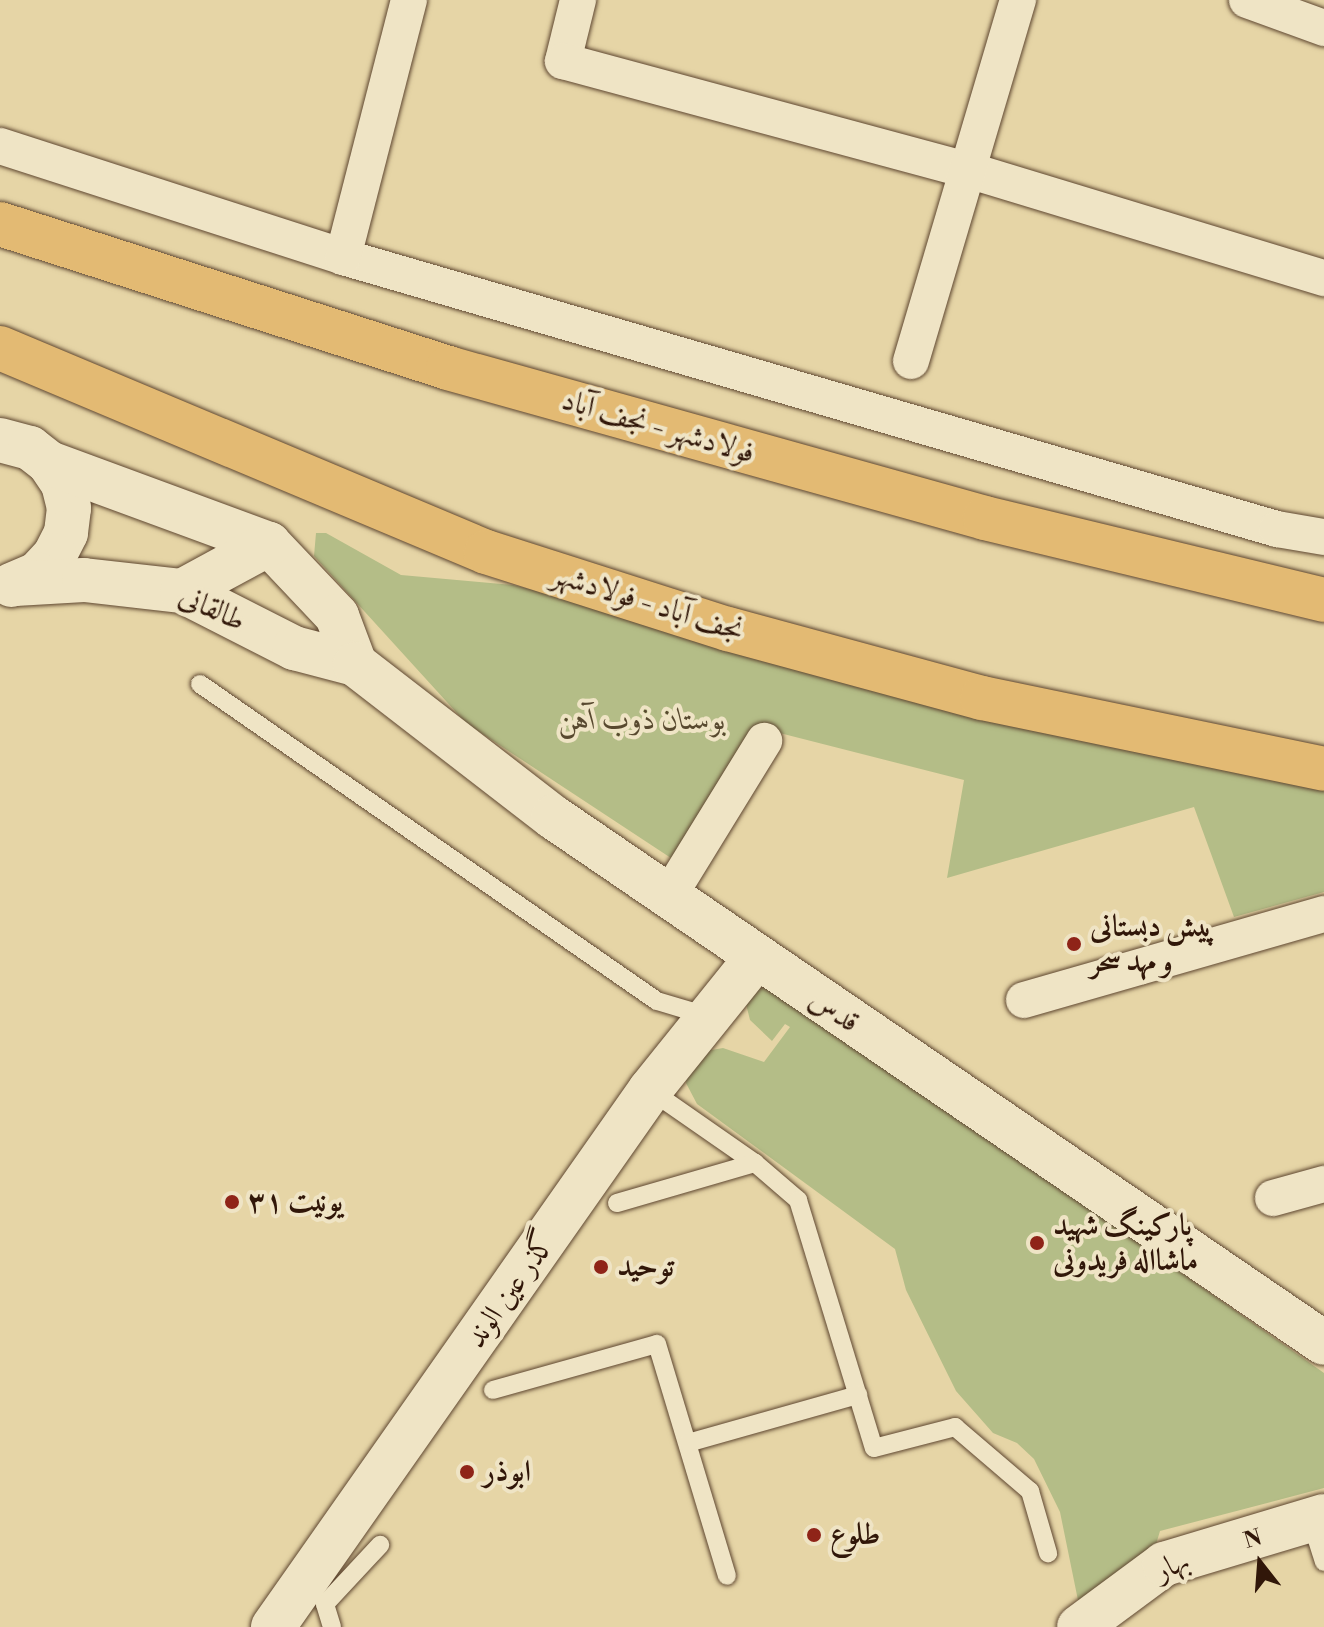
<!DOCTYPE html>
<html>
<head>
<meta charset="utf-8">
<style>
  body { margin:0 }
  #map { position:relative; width:1324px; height:1627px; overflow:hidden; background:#e6d5a6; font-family:"Libre Bodoni",Amiri,serif }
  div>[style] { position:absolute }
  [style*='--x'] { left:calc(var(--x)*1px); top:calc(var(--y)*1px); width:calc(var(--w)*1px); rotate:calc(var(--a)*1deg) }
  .green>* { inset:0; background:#b4bd87 }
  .roads { filter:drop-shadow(0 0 2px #5e4630) drop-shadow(0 0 2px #5e4630) }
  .service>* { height:18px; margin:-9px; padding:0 9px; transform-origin:9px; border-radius:9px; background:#efe4c5 }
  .minor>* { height:36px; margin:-18px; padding:0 18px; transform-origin:18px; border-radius:18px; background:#efe4c5 }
  .tertiary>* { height:44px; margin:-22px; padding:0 22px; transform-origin:22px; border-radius:22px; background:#efe4c5 }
  .secondary>* { height:44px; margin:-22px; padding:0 22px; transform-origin:22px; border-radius:22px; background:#efe4c5 }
  .trunk>* { height:44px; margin:-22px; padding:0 22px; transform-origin:22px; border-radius:22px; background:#e3ba73 }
  .dots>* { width:22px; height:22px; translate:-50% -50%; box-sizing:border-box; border:4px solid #efe4c5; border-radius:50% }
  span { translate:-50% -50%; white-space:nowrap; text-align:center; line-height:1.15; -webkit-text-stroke:8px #efe4c5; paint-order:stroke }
  .street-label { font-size:30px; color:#311709 }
  .park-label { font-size:30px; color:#58492f; font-style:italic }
  .poi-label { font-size:30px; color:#311709; font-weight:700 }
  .left { translate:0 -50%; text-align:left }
  .north { position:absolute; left:1220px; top:1523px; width:80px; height:80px; -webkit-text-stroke:6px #efe4c5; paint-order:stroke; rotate:343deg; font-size:22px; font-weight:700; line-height:32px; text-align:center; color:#311709 }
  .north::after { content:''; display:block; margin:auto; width:28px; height:36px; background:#311709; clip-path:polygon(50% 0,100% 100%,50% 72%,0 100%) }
</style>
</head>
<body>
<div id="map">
  <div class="green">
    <i style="clip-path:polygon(316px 533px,326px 533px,401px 575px,513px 585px,1324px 780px,1324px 892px,1234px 917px,1194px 807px,947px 878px,964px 780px,756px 727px,674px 860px,466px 723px,314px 556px)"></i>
    <i style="clip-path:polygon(766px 981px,1324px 1373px,1324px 1488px,1160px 1531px,1154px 1551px,1080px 1610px,1060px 1512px,1034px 1459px,1017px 1443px,993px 1433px,956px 1391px,906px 1290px,895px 1249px,697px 1104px,686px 1083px,688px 1065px,700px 1052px,723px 1048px,764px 1062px,790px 1027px,785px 1024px,772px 1041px,750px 1020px,746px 1004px)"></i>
  </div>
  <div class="roads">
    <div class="service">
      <i style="--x:200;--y:684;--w:556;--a:34.75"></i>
      <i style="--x:657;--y:1001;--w:52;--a:16.7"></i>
      <i style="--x:650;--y:1090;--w:128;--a:34.8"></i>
      <i style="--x:755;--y:1163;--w:57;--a:40.7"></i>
      <i style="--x:798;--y:1200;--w:259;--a:73"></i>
      <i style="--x:874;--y:1448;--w:84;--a:-14.5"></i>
      <i style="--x:955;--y:1427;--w:99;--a:40.5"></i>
      <i style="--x:1030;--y:1491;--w:65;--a:73.8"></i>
      <i style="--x:617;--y:1203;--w:144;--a:-16.2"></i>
      <i style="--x:493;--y:1390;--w:170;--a:-15.7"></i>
      <i style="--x:657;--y:1344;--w:242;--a:73.2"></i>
      <i style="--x:688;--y:1443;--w:177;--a:-15.8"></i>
      <i style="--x:1311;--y:1521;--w:43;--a:72.4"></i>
      <i style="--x:332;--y:1627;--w:24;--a:-107"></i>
      <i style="--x:325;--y:1604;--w:81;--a:-47"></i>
    </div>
    <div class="minor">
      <i style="--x:578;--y:0;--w:63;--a:103.8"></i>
      <i style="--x:563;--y:61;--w:419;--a:15.1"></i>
      <i style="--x:968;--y:170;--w:372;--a:16.9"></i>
      <i style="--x:1247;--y:0;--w:82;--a:20"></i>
      <i style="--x:0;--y:146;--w:361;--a:17.9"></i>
      <i style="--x:343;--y:257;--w:973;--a:16.24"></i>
      <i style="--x:1277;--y:529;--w:48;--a:9.7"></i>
      <i style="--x:343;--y:257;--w:265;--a:-75.6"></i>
      <i style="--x:911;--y:361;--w:377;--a:-73.5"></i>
      <i style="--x:670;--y:894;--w:180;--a:-58.4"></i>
      <i style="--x:1024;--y:1000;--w:312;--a:-16"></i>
      <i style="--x:1273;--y:1198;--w:53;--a:-15.4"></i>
    </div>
    <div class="tertiary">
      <i style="--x:273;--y:1627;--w:656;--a:-54.93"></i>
      <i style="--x:650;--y:1090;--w:169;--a:-51.2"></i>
      <i style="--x:1079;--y:1627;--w:106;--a:-36.5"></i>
      <i style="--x:1164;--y:1564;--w:167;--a:-16.7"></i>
    </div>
    <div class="secondary">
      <i style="--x:0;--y:440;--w:31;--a:15"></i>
      <i style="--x:30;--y:448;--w:24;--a:38"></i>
      <i style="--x:49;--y:463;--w:25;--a:56"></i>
      <i style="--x:63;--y:484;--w:25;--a:76"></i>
      <i style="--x:69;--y:508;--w:25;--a:97"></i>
      <i style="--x:66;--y:533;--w:25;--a:117"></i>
      <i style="--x:55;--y:555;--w:26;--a:133"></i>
      <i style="--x:37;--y:574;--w:28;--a:157"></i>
      <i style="--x:49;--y:463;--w:234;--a:20.2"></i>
      <i style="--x:269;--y:544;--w:99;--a:46.6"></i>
      <i style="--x:337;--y:616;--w:51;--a:69.4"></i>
      <i style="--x:15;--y:584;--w:69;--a:-3.3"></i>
      <i style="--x:84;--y:580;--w:99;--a:6.4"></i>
      <i style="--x:182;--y:591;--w:126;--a:27"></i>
      <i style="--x:294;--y:648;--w:63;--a:14.7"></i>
      <i style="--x:355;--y:664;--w:250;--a:37.7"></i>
      <i style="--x:553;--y:817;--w:933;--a:34.3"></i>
      <i style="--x:182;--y:591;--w:99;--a:-28.4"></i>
    </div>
    <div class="trunk">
      <i style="--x:0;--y:224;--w:471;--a:17.8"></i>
      <i style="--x:448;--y:368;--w:558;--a:15.61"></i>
      <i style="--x:985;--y:518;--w:349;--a:13.6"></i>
      <i style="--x:0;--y:348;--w:527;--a:22.77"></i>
      <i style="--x:486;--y:552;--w:254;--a:17.7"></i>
      <i style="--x:728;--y:629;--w:263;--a:15.2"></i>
      <i style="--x:982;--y:698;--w:349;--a:11.7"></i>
    </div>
  </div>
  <div class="dots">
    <i style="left:1074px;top:944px;background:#8f2418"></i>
    <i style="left:232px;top:1202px;background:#8f2418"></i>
    <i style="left:1037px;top:1243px;background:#8f2418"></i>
    <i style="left:601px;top:1267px;background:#8f2418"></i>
    <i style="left:467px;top:1472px;background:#8f2418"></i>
    <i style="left:814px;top:1535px;background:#8f2418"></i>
  </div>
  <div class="street-label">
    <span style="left:658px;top:427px;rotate:16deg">فولادشهر - نجف آباد</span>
    <span style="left:648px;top:603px;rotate:17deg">نجف آباد - فولادشهر</span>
    <span style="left:212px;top:609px;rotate:24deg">طالقانی</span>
    <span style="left:834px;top:1011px;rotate:34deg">قدس</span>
    <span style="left:511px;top:1290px;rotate:-55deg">گذر عین الوند</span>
    <span style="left:1172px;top:1566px;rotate:-24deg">بهار</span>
  </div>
  <div class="park-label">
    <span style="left:642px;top:720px">بوستان ذوب آهن</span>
  </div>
  <div class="poi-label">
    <span class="left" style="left:1090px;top:944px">پیش دبستانی<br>و مهد سحر</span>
    <span class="left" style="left:248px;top:1202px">یونیت ۳۱</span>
    <span class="left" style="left:1053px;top:1243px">پارکینگ شهید<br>ماشااله فریدونی</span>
    <span class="left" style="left:617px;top:1267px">توحید</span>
    <span class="left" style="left:483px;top:1472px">ابوذر</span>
    <span class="left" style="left:830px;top:1535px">طلوع</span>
  </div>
  <div class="north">N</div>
</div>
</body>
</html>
